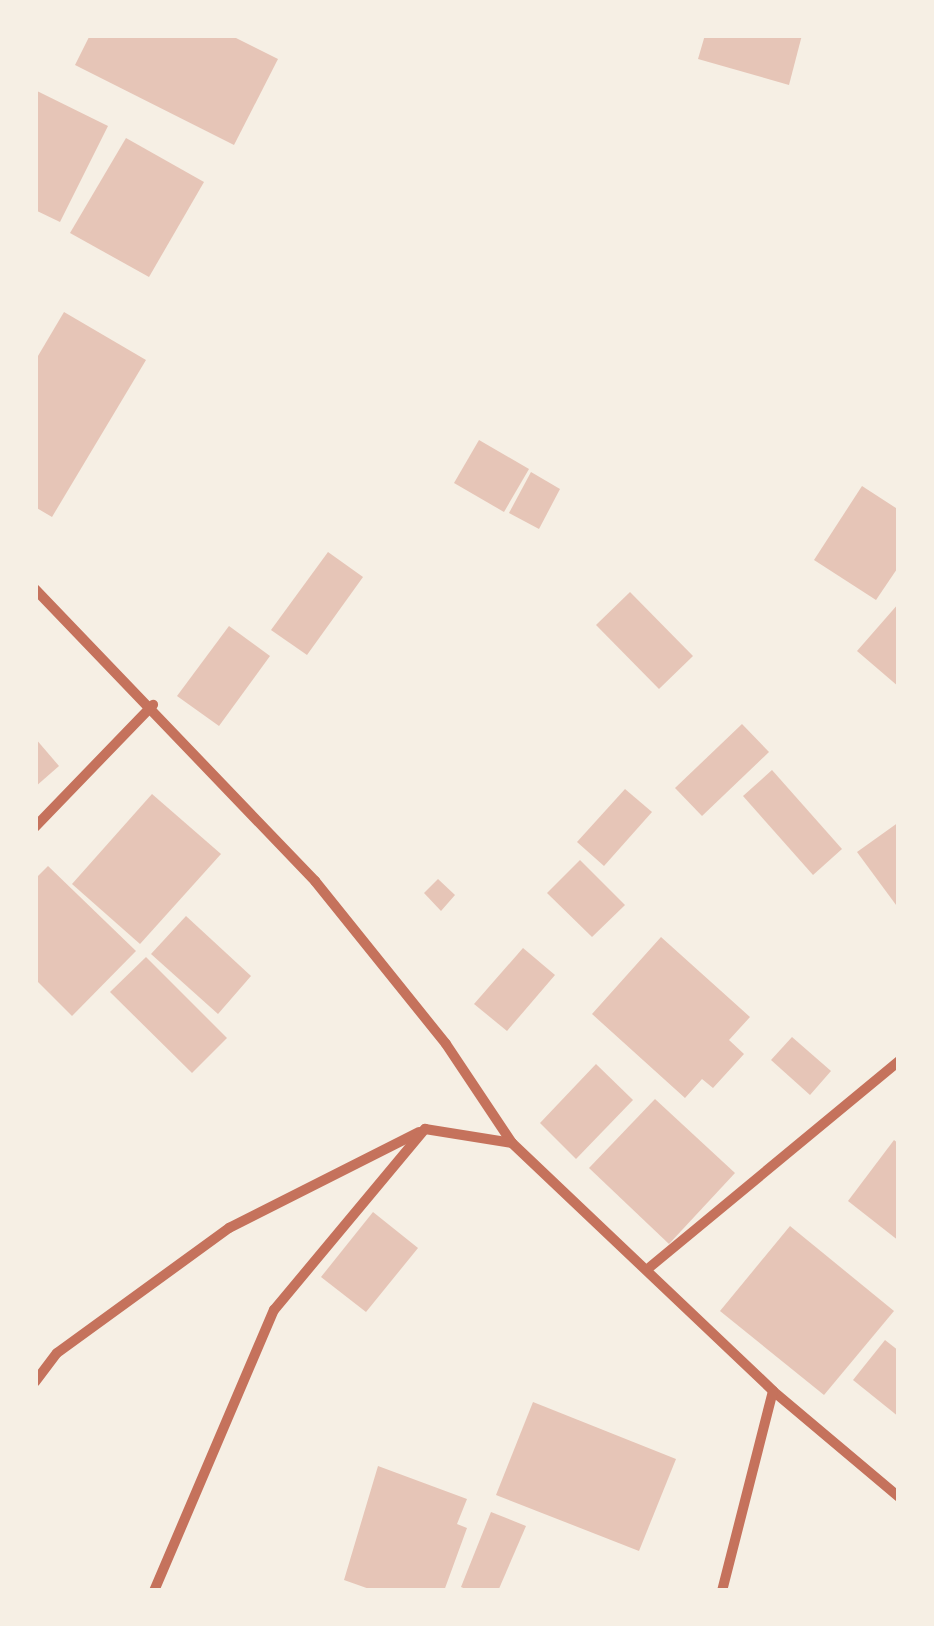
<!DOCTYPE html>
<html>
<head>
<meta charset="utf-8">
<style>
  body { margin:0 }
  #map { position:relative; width:934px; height:1626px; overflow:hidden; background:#f6efe4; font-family:"PT Sans Narrow",sans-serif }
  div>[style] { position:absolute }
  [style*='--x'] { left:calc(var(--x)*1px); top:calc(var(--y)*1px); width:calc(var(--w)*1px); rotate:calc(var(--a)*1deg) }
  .building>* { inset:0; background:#e6c5b7 }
  .minor>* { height:10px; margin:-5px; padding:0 5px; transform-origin:5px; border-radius:5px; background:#c5725c }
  span { translate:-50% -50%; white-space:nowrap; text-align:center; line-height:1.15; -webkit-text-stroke:10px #f6efe4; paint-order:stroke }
  .frame { position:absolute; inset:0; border:38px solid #f6efe4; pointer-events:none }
</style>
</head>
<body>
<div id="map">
  <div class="building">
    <i style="clip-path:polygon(90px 35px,230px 35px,278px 59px,234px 145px,75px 65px)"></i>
    <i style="clip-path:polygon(705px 35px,802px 35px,789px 85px,698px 59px)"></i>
    <i style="clip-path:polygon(35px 90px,108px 126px,60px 222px,35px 210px)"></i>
    <i style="clip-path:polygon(126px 138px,204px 182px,149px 277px,70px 233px)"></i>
    <i style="clip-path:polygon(64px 312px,146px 360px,52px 517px,35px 507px,35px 361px)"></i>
    <i style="clip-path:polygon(479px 440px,529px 469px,504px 512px,454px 483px)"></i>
    <i style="clip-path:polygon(531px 472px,560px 489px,539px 529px,509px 513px)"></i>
    <i style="clip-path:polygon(862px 486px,899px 510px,899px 566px,876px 600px,814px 560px)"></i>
    <i style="clip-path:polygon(328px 552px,363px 577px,307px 655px,271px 630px)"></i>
    <i style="clip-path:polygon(630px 592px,693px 656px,659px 689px,596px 625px)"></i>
    <i style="clip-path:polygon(899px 603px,899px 687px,857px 651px)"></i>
    <i style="clip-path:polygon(229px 626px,270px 656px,219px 726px,177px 696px)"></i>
    <i style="clip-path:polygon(742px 724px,769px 752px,702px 816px,675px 788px)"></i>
    <i style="clip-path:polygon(35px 738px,59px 766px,35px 787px)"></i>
    <i style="clip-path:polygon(772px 770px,842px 849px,813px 875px,743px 796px)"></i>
    <i style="clip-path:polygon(625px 789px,652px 812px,604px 866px,577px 842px)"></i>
    <i style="clip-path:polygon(152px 794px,221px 854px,140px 944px,72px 884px)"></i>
    <i style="clip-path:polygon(899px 822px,899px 909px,857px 852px)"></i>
    <i style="clip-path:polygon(580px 860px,625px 905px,592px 937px,547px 893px)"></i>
    <i style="clip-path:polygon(48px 866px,136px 951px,72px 1016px,35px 979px,35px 879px)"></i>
    <i style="clip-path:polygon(438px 879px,455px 895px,441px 911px,424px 893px)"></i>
    <i style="clip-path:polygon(186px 916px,251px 976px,218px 1014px,151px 954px)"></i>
    <i style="clip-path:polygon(661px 937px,750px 1017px,729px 1040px,744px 1054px,713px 1088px,702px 1079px,685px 1098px,592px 1014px)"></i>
    <i style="clip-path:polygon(523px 948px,555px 975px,507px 1031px,474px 1004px)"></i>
    <i style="clip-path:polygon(146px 957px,227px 1038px,192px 1073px,110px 992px)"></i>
    <i style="clip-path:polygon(792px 1037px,831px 1071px,810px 1095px,771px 1060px)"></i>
    <i style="clip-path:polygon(596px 1064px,633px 1100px,576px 1159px,540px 1123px)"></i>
    <i style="clip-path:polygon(655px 1099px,735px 1173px,669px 1244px,589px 1168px)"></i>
    <i style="clip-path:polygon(894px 1140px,899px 1144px,899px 1241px,848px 1201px)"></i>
    <i style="clip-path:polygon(373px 1212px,418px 1248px,366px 1312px,321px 1277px)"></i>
    <i style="clip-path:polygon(790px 1226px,894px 1311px,824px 1395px,720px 1311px)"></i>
    <i style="clip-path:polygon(885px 1340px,899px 1351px,899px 1417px,853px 1380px)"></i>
    <i style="clip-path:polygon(533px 1402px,676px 1459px,639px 1551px,496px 1495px)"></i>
    <i style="clip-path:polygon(378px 1466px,467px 1499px,457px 1524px,467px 1528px,444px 1591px,375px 1591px,344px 1580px)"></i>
    <i style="clip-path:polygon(491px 1512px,526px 1526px,498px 1591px,470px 1591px,461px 1587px)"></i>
  </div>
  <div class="minor">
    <i style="--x:35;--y:589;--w:405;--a:46.2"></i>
    <i style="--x:315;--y:881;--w:209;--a:51.2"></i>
    <i style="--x:446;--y:1044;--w:119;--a:56.3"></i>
    <i style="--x:512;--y:1143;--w:360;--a:43.5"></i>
    <i style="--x:773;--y:1391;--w:165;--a:40.1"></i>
    <i style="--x:35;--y:827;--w:170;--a:-46"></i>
    <i style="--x:650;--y:1267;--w:323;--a:-39.6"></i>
    <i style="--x:35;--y:1382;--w:36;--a:-53"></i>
    <i style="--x:57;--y:1353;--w:213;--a:-36"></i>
    <i style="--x:229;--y:1228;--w:213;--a:-26.8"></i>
    <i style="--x:154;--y:1591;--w:306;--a:-66.9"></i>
    <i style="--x:274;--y:1310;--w:236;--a:-50.2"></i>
    <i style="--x:425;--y:1129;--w:88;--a:9.1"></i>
    <i style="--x:722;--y:1591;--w:206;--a:-75.7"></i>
  </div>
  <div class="frame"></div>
</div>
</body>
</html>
